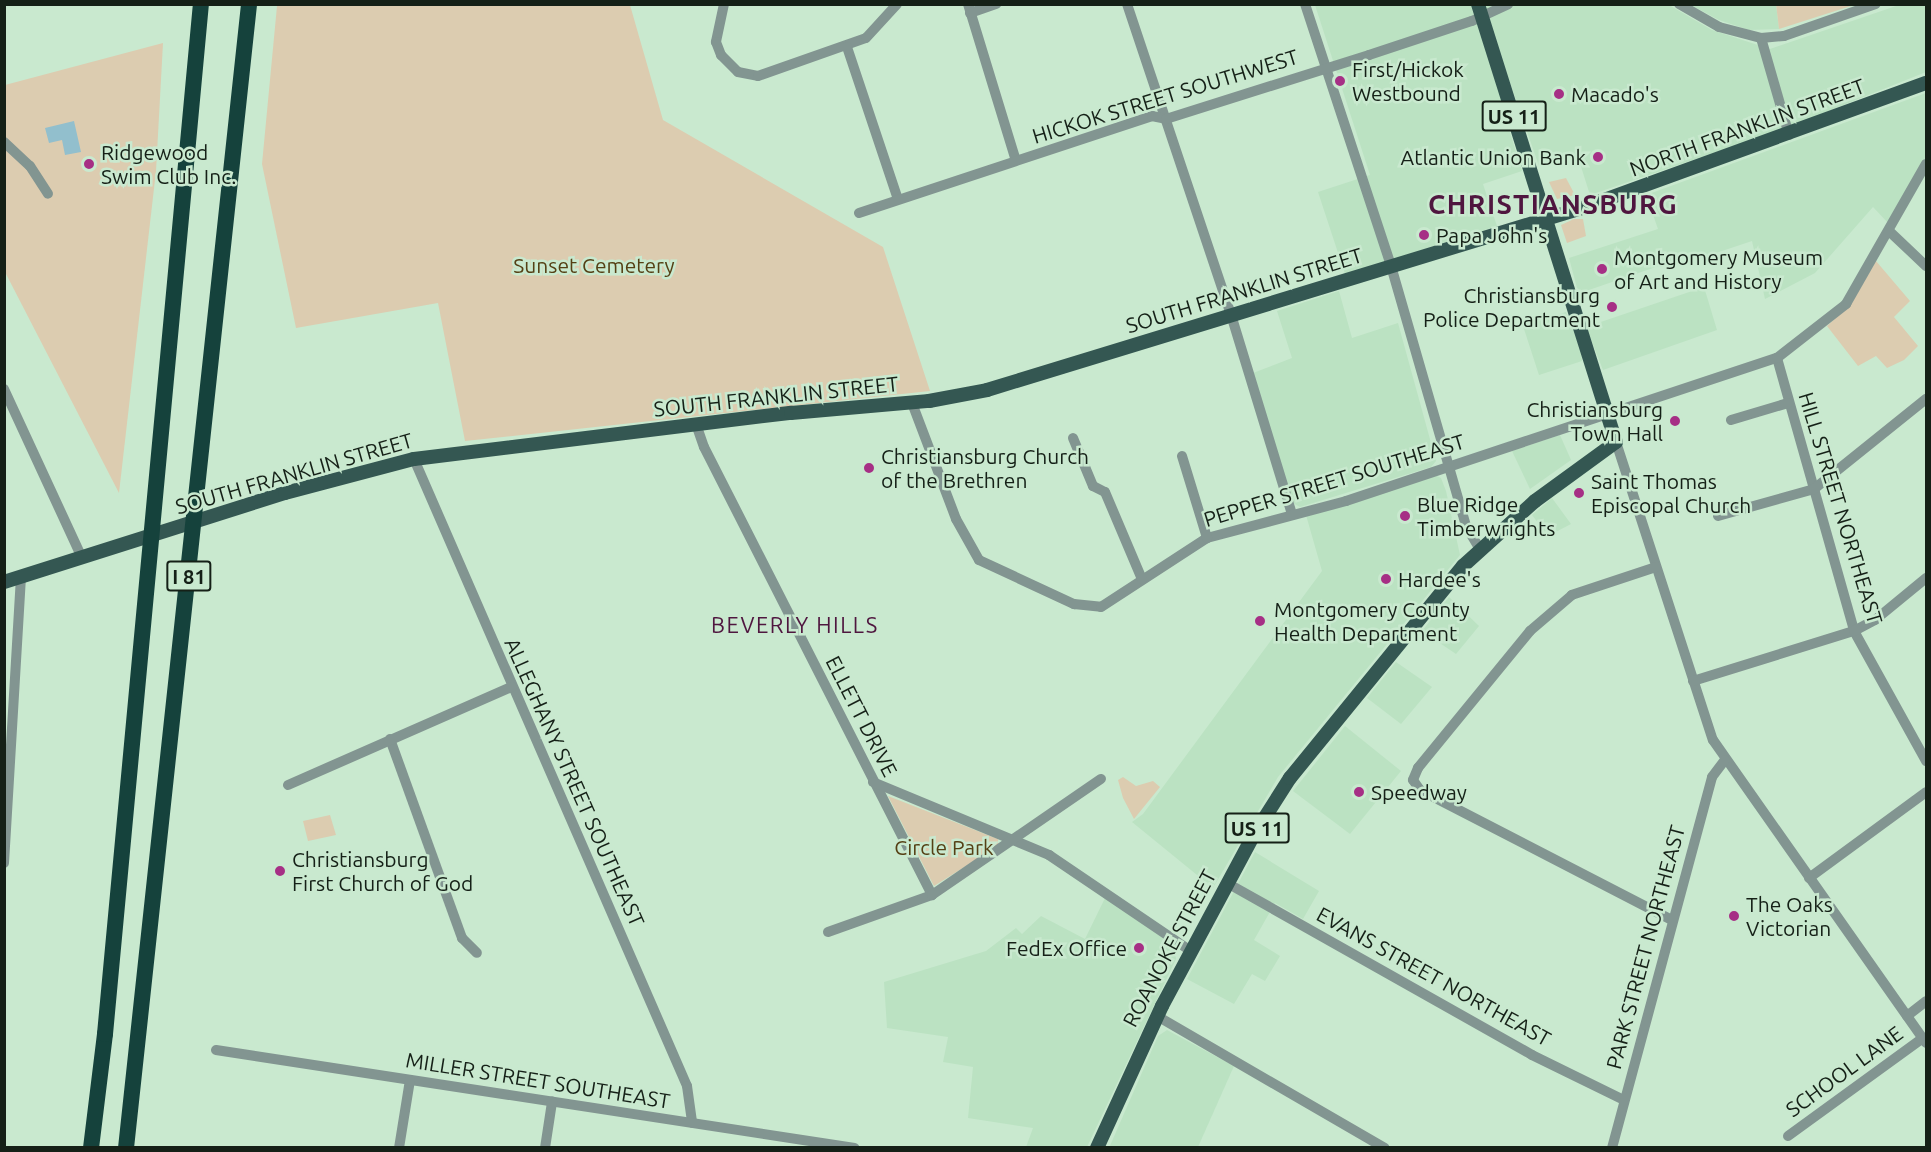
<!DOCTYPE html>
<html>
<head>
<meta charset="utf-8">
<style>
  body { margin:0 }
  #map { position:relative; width:1931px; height:1152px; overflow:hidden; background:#c9e9cf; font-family:Ubuntu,sans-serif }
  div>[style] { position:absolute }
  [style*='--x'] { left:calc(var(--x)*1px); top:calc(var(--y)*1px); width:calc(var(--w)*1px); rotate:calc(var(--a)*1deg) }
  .built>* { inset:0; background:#bbe2c2 }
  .green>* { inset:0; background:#dcccb0 }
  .water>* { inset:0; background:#92bfcd }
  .minor>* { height:10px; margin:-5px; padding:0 5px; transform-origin:5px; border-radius:5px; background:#829591 }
  .major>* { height:14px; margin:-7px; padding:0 7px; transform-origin:7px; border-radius:7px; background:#345752 }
  .highway>* { height:16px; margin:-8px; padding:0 8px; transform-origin:8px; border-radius:8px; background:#15423c }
  .dots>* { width:16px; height:16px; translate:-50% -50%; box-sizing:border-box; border:3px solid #c9e9cf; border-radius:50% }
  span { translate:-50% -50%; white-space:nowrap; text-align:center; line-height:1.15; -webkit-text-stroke:5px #c9e9cf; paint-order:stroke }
  .shield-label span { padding:2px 4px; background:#c9e9cf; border:2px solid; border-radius:4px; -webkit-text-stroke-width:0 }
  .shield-label { font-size:20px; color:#152017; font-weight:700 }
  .poi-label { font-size:21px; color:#152017 }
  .left { translate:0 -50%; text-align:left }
  .right { translate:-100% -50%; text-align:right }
  .street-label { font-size:21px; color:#152017 }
  .park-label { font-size:21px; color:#554015 }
  .neighbourhood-label { font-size:22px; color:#4f163f; letter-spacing:1.5px }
  .district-label { font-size:27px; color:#4f163f; font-weight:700; letter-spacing:1.5px }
  .frame { position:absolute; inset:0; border:6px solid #152017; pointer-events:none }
</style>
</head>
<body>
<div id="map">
  <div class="built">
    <i style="clip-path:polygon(1470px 4px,1504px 103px,1502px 107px,1522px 171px,1483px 184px,1497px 226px,1345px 274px,1318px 192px,1370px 175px,1315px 5px)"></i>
    <i style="clip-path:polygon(1483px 5px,1669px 5px,1712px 30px,1770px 49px,1899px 5px,1926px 5px,1926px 72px,1781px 130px,1590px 195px,1577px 154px,1539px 166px)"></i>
    <i style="clip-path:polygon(1691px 5px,1776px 5px,1779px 29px,1749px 30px,1719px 20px)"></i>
    <i style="clip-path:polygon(1926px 93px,1926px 159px,1889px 224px,1873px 207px,1815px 273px,1765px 299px,1752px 241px,1689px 262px,1685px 257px,1583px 292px,1577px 288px,1569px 258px,1658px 229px,1646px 195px)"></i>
    <i style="clip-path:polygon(1704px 287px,1717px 330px,1603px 370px,1586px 327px)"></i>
    <i style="clip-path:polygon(1339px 291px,1352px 338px,1398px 323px,1436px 461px,1431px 467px,1300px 507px,1293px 503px,1253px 373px,1292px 358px,1277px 311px)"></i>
    <i style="clip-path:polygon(1566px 312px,1581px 347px,1582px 361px,1539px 375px,1523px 326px)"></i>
    <i style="clip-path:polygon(1560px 435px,1571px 460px,1530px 489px,1512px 451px)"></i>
    <i style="clip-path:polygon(1435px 475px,1441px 478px,1446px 491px,1460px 555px,1278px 777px,1213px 888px,1132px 822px,1143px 814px,1322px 571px,1306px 515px)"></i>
    <i style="clip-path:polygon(1552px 498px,1571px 524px,1548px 536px,1532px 515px)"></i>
    <i style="clip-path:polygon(1449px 597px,1479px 626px,1456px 654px,1422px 631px)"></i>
    <i style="clip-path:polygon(1396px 662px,1432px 687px,1401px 724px,1367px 698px)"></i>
    <i style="clip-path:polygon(1345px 726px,1401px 771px,1350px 834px,1293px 791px)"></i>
    <i style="clip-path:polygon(1255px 852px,1319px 891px,1303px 919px,1275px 903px,1254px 940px,1280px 956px,1265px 981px,1252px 974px,1234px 1004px,1187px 979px)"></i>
    <i style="clip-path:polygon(1106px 896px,1163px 938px,1175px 951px,1176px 959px,1087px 1147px,1026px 1147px,1033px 1128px,968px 1118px,973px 1067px,943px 1062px,948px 1037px,887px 1028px,884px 982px,986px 951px,1016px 928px,1022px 934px,1041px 916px,1085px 939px)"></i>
    <i style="clip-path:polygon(1167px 1030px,1234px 1066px,1198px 1147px,1109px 1148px,1158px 1036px)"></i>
  </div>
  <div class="green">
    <i style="clip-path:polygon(1776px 4px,1854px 4px,1854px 5px,1779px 29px)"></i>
    <i style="clip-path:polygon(630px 5px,663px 120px,883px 247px,930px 391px,465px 441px,438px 303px,296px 328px,262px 164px,277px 6px)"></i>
    <i style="clip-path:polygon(163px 43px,156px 171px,119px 493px,5px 272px,5px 85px)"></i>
    <i style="clip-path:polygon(1566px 178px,1575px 195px,1557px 199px,1549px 182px)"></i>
    <i style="clip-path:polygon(1574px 219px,1583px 219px,1586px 236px,1567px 243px,1561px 225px)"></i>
    <i style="clip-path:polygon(1876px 261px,1910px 301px,1894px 317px,1918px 346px,1904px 360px,1887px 368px,1876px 356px,1858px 366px,1827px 326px,1851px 304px)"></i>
    <i style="clip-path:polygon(1123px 777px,1136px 786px,1153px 781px,1160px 787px,1134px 819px,1123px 798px,1118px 780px)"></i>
    <i style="clip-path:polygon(888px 796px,998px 839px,998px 846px,934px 886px)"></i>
    <i style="clip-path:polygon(330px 815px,336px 835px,308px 841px,303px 821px)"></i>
  </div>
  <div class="water">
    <i style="clip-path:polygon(74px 121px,81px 152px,65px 155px,62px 140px,49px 143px,45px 128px)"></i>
  </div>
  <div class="minor">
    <i style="--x:724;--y:4;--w:39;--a:102"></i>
    <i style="--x:716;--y:42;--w:14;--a:69"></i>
    <i style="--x:721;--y:55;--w:24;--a:45"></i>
    <i style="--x:738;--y:72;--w:20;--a:11"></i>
    <i style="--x:758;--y:76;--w:114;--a:-19.4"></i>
    <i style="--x:866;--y:38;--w:46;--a:-47.6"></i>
    <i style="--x:968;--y:4;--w:164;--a:73"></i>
    <i style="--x:1127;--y:4;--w:331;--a:71.5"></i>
    <i style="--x:1232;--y:318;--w:205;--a:73"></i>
    <i style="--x:1305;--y:4;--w:276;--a:71.8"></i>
    <i style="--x:1391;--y:266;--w:271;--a:73.9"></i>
    <i style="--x:1466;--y:526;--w:27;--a:59"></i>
    <i style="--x:1679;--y:4;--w:46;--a:29.9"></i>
    <i style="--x:1719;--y:27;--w:43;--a:14.7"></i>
    <i style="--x:1761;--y:38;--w:23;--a:-5"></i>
    <i style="--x:1784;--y:36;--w:97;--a:-19.2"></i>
    <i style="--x:970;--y:13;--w:28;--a:-19"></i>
    <i style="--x:1761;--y:38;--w:101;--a:73.9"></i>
    <i style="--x:847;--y:47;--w:160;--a:71.5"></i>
    <i style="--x:4;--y:142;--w:35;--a:43"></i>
    <i style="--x:30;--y:166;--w:33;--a:57"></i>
    <i style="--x:859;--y:213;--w:309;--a:-18.3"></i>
    <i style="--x:1152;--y:116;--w:14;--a:12"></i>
    <i style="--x:1166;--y:119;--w:213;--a:-17.5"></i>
    <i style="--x:1369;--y:55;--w:108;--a:-18.3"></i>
    <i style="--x:1472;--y:21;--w:40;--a:-25"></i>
    <i style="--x:1889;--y:231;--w:51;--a:43.4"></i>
    <i style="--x:1777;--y:358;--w:284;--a:74.2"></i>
    <i style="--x:1854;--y:631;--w:149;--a:61"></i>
    <i style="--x:4;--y:389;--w:186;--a:65.2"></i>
    <i style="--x:912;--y:403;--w:124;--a:69.2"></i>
    <i style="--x:956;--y:519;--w:47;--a:60.7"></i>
    <i style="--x:979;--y:560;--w:105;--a:24.9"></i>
    <i style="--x:1074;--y:604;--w:27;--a:6"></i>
    <i style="--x:1101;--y:607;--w:126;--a:-33.1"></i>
    <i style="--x:1207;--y:538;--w:144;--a:-14.9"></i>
    <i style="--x:1346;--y:501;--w:454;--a:-18.4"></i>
    <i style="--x:1777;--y:358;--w:88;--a:-38"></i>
    <i style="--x:1846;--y:304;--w:161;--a:-60.3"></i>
    <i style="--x:1731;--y:420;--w:59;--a:-16.6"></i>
    <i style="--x:696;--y:424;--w:24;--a:71"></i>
    <i style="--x:704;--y:447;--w:503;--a:63.03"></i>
    <i style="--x:1073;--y:438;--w:52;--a:67.4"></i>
    <i style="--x:1093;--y:486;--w:13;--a:27"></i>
    <i style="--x:1105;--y:492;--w:95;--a:67"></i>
    <i style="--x:1616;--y:442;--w:313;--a:72"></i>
    <i style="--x:1713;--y:740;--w:370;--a:54.9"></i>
    <i style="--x:1182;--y:456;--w:86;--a:73"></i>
    <i style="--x:414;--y:459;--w:684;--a:66.47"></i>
    <i style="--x:687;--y:1086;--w:37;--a:82"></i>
    <i style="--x:1718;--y:516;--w:100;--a:-15.7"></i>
    <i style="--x:1814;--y:489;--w:144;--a:-38.8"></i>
    <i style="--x:1656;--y:567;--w:89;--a:161.6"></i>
    <i style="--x:1572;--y:595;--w:55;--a:139.4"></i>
    <i style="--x:1530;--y:631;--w:177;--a:129.3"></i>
    <i style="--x:1418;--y:768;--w:13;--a:113"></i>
    <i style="--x:1413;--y:780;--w:12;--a:55"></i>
    <i style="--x:1420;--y:790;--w:284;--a:27.3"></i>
    <i style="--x:1693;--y:681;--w:169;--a:-17.3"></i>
    <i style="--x:1854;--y:631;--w:24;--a:-28"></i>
    <i style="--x:1875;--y:620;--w:66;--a:-39.5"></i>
    <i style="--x:390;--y:739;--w:212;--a:70.1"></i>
    <i style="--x:462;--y:938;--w:21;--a:45"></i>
    <i style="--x:873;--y:782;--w:191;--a:22.5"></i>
    <i style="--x:1049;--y:855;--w:171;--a:34.1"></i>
    <i style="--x:288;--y:785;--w:244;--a:-23.7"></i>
    <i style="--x:4;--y:863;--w:286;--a:-86.6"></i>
    <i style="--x:1809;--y:878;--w:145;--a:-36.3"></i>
    <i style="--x:1227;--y:883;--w:350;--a:29.4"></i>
    <i style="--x:1532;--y:1055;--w:102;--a:26.1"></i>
    <i style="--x:828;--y:932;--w:110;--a:-19.6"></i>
    <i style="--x:932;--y:895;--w:205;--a:-34.5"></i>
    <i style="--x:1157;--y:1016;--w:263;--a:30.1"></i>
    <i style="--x:1907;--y:1016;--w:24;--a:-38"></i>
    <i style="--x:216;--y:1050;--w:646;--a:8.72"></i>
    <i style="--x:1788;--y:1136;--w:167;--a:-36"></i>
    <i style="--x:399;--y:1148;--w:69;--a:-80.8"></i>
    <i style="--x:545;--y:1148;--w:47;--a:-81.3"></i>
    <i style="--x:1612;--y:1148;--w:384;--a:-74.9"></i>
    <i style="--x:1712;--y:777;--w:21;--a:-53"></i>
  </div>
  <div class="major">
    <i style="--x:4;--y:582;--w:295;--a:-17.6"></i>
    <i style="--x:285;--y:493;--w:133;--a:-14.8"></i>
    <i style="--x:414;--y:459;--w:380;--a:-7"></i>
    <i style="--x:791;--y:413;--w:139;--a:-5"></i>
    <i style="--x:929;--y:401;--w:59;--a:-10.7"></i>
    <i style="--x:987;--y:390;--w:622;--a:-17.01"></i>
    <i style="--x:1582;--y:208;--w:366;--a:-20"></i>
    <i style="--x:1097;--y:1148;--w:156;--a:-65.4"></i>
    <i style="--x:1162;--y:1006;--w:193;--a:-61.8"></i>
    <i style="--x:1253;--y:836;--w:69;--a:-57.5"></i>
    <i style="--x:1290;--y:778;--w:274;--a:-50.8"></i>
    <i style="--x:1463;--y:566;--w:97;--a:-42.1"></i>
    <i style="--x:1535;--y:501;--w:100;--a:-36.1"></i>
    <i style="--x:1616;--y:442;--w:459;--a:-107.5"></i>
  </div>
  <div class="highway">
    <i style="--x:91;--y:1148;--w:115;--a:-83"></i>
    <i style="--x:105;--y:1034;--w:1034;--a:-84.68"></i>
    <i style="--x:126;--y:1148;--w:1151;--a:-83.86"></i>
  </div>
  <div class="dots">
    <i style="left:1340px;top:81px;background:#a62f85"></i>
    <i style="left:1559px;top:94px;background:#a62f85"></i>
    <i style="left:1598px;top:157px;background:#a62f85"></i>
    <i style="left:89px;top:164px;background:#a62f85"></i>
    <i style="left:1424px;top:235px;background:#a62f85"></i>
    <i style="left:1602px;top:269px;background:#a62f85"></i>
    <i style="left:1612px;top:307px;background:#a62f85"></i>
    <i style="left:1675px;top:421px;background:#a62f85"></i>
    <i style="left:869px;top:468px;background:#a62f85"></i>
    <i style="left:1579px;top:493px;background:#a62f85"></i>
    <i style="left:1405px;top:516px;background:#a62f85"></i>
    <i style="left:1386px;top:579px;background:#a62f85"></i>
    <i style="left:1260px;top:621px;background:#a62f85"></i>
    <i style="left:1359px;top:792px;background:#a62f85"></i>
    <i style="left:280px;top:871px;background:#a62f85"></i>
    <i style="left:1734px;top:916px;background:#a62f85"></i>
    <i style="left:1139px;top:948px;background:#a62f85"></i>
  </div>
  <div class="shield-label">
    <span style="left:1514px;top:116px">US 11</span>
    <span style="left:189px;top:576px">I 81</span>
    <span style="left:1257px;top:828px">US 11</span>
  </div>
  <div class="poi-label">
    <span class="left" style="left:1352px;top:81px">First/Hickok<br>Westbound</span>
    <span class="left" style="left:1571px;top:94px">Macado's</span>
    <span class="left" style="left:101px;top:164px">Ridgewood<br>Swim Club Inc.</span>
    <span class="right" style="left:1586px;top:157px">Atlantic Union Bank</span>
    <span class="left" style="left:1436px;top:235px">Papa John's</span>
    <span class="left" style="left:1614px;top:269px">Montgomery Museum<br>of Art and History</span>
    <span class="right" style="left:1600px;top:307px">Christiansburg<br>Police Department</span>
    <span class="right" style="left:1663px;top:421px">Christiansburg<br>Town Hall</span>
    <span class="left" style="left:881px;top:468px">Christiansburg Church<br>of the Brethren</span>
    <span class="left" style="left:1591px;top:493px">Saint Thomas<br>Episcopal Church</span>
    <span class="left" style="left:1417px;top:516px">Blue Ridge<br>Timberwrights</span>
    <span class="left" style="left:1398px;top:579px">Hardee's</span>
    <span class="left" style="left:1274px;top:621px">Montgomery County<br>Health Department</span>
    <span class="left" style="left:1371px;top:792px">Speedway</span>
    <span class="left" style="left:292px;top:871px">Christiansburg<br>First Church of God</span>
    <span class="left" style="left:1746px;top:916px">The Oaks<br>Victorian</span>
    <span class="right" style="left:1127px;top:948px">FedEx Office</span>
  </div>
  <div class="street-label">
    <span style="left:1165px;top:96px;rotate:-17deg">HICKOK STREET SOUTHWEST</span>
    <span style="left:1747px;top:127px;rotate:-20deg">NORTH FRANKLIN STREET</span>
    <span style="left:1244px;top:290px;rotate:-17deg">SOUTH FRANKLIN STREET</span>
    <span style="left:776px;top:396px;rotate:-6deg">SOUTH FRANKLIN STREET</span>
    <span style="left:294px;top:473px;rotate:-16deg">SOUTH FRANKLIN STREET</span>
    <span style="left:1334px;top:480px;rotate:-17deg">PEPPER STREET SOUTHEAST</span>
    <span style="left:1841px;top:508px;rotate:73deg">HILL STREET NORTHEAST</span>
    <span style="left:862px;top:716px;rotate:63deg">ELLETT DRIVE</span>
    <span style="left:575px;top:782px;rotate:66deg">ALLEGHANY STREET SOUTHEAST</span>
    <span style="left:1645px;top:947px;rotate:-75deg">PARK STREET NORTHEAST</span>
    <span style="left:1169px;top:948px;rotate:-62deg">ROANOKE STREET</span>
    <span style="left:1434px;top:976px;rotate:29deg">EVANS STREET NORTHEAST</span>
    <span style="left:1844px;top:1071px;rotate:-36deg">SCHOOL LANE</span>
    <span style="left:538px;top:1080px;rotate:9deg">MILLER STREET SOUTHEAST</span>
  </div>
  <div class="park-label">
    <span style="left:594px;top:265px">Sunset Cemetery</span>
    <span style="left:944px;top:847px">Circle Park</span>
  </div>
  <div class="neighbourhood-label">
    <span style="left:795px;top:625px">BEVERLY HILLS</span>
  </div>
  <div class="district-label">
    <span style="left:1553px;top:205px">CHRISTIANSBURG</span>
  </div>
  <div class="frame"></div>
</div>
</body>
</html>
